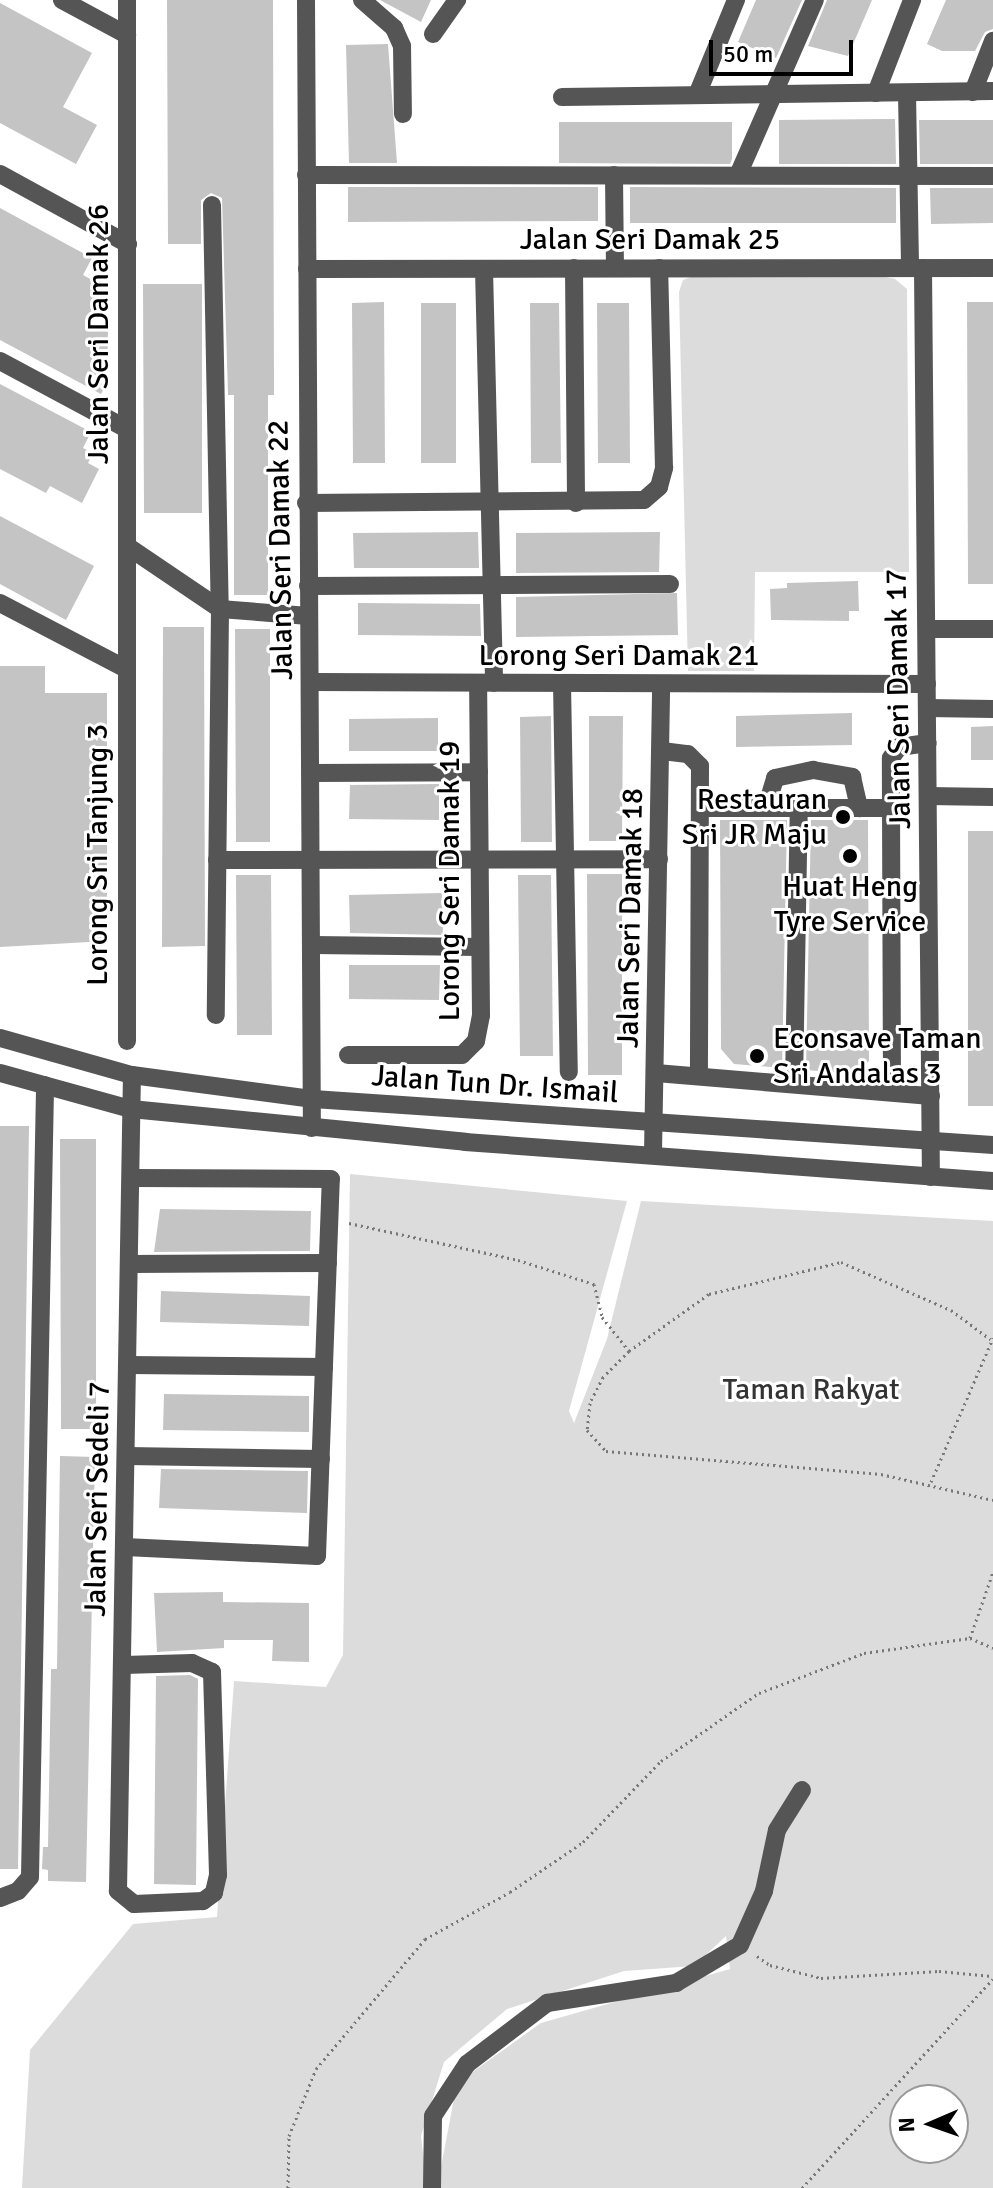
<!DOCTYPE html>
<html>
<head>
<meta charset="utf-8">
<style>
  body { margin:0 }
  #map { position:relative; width:993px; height:2188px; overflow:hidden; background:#fff; font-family:Signika,sans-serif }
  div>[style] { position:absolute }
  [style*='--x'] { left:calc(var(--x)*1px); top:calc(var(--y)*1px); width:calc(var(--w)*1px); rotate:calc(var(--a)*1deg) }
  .green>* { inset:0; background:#dcdcdc }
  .building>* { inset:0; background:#c4c4c4 }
  .path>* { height:3px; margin-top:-1.5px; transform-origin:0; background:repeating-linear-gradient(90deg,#777 0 2px,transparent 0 6px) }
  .minor>* { height:18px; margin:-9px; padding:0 9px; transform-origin:9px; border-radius:9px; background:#555 }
  .dots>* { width:22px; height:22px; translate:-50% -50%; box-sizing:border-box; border:4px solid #fff; border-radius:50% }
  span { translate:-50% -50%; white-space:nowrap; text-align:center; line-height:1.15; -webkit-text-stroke:6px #fff; paint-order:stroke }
  .street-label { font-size:30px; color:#000 }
  .poi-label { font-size:30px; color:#000 }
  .right { translate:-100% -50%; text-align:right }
  .left { translate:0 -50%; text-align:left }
  .park-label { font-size:30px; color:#333 }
  .north { position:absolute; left:889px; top:2084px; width:80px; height:80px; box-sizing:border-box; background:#fff; border:2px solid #999; border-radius:50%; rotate:268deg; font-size:22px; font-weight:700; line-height:32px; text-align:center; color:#000 }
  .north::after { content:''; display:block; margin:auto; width:28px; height:36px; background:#000; clip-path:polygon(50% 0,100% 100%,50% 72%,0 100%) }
  .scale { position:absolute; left:709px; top:40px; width:144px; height:36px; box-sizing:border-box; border:4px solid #000; border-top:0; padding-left:10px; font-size:24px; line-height:28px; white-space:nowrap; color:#000; -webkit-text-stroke:6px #fff; paint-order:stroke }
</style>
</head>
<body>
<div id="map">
  <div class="green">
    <i style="clip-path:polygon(698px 274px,872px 274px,895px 279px,907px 289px,909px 572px,755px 572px,754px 671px,688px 671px,679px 292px,683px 280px)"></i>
    <i style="clip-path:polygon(evenodd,350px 1174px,627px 1201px,569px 1411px,574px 1423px,607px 1339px,641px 1201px,993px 1221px,993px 2188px,437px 2188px,457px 2083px,541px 2023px,730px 1969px,726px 1936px,694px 1966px,624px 1971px,507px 2009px,444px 2062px,421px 2136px,427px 2188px,22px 2188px,30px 2050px,133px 1924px,217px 1917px,234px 1681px,326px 1687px,343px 1655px,350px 1174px,905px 2100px,953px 2100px,953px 2148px,905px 2148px,905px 2100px)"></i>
  </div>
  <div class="building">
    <i style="clip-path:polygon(167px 0,273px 0,274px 395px,268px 395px,268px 595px,234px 595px,234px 395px,228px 395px,222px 198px,211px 193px,201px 200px,201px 244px,168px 244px)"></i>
    <i style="clip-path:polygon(380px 0,431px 0,421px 22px)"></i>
    <i style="clip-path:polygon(756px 0,802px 0,776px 58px,738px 42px)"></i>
    <i style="clip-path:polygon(827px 0,872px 0,848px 56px,808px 46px)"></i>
    <i style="clip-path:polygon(946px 0,993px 0,993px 29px,985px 32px,975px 51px,942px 51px,927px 44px)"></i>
    <i style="clip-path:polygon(0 3px,92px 53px,63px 107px,97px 125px,76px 164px,0 123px)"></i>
    <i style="clip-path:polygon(388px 44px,397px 163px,349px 163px,346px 45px)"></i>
    <i style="clip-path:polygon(887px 119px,895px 119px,896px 164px,779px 164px,779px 120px)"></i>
    <i style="clip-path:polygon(919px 120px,993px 120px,993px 164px,920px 164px)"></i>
    <i style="clip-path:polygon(559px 122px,732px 122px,732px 159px,730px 164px,559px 163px)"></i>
    <i style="clip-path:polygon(348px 187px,598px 187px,598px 221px,348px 222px)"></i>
    <i style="clip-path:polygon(630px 187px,896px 188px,896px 223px,630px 223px)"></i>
    <i style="clip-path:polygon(930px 188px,993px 188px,993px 223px,931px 224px)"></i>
    <i style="clip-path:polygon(0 208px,92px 258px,83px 275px,105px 287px,88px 321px,108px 332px,107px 383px,101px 394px,0 340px)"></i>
    <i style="clip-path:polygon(143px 284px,202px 284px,202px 513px,144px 513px)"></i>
    <i style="clip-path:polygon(384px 302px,385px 463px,353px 463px,352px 303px)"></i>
    <i style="clip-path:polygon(967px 302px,993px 302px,993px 584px,968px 584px)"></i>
    <i style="clip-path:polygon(421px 303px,456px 303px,456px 463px,421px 463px)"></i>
    <i style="clip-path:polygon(530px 303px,559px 303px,561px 463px,531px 463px)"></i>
    <i style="clip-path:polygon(597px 303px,629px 303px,630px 463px,598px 463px)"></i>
    <i style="clip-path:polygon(0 384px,91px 432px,83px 448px,93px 453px,88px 463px,99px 469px,82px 503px,50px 486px,46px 493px,0 469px)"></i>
    <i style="clip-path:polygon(0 516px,94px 566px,66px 620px,0 584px)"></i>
    <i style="clip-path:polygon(478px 532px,479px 568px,354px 568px,353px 533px)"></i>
    <i style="clip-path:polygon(660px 532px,659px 572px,516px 573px,516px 533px)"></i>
    <i style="clip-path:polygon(858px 581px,859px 611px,849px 611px,849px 621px,771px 620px,770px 589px,787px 588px,787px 583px)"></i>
    <i style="clip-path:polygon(677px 593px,678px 635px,516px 637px,516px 597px)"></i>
    <i style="clip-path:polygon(358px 603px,480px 604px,481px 636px,358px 635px)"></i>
    <i style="clip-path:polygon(163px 627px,204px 627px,205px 946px,162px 947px)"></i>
    <i style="clip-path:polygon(235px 629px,270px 629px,270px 842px,236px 842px)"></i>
    <i style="clip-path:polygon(0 666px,45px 666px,45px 693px,107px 693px,107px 941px,0 947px)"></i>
    <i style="clip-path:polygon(852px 713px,852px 745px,736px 747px,736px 716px)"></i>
    <i style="clip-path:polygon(551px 716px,552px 842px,521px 842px,520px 717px)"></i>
    <i style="clip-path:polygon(589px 716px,623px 716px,622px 841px,589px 841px)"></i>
    <i style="clip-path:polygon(438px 718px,438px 751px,349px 751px,349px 719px)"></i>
    <i style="clip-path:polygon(993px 726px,993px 760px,971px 760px,971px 727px)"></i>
    <i style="clip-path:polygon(439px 784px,439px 820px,349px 819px,350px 785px)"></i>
    <i style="clip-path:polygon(720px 820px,787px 820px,782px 1068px,734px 1064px,721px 1049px)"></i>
    <i style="clip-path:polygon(811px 820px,868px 820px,869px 1061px,856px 1074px,806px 1070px)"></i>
    <i style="clip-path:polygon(968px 831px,993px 831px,993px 1106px,968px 1106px)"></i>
    <i style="clip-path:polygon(587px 874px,622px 874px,622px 1075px,588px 1075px)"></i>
    <i style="clip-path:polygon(236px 875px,271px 875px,272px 1035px,237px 1035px)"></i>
    <i style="clip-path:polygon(518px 875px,551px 875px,553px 1056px,520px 1056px)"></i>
    <i style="clip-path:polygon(442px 893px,443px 935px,350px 933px,349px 895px)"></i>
    <i style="clip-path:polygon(349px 965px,440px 965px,439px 1000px,349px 999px)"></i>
    <i style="clip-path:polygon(0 1126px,29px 1126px,18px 1869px,0 1869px)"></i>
    <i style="clip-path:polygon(60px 1139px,96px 1139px,96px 1429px,61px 1429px)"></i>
    <i style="clip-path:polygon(160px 1209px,311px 1211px,310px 1251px,154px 1252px)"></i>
    <i style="clip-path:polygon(161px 1291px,310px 1296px,309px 1326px,160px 1322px)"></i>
    <i style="clip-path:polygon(164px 1394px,309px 1396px,309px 1432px,163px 1430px)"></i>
    <i style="clip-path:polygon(60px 1456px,95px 1457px,86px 1882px,48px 1881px,48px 1870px,42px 1869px,43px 1847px,48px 1847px,51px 1669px,57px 1669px)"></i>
    <i style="clip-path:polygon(161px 1469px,308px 1471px,307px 1513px,159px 1508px)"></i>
    <i style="clip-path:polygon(223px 1592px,223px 1602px,309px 1603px,309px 1662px,272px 1661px,273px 1640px,224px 1640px,224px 1648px,157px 1652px,154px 1593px)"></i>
    <i style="clip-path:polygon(190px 1675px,198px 1679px,196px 1885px,154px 1884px,156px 1676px)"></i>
  </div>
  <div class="path">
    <i style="--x:349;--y:1223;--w:173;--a:12.3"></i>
    <i style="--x:518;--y:1260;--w:80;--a:17.5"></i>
    <i style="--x:594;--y:1284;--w:34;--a:76"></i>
    <i style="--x:602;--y:1317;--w:43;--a:51.5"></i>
    <i style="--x:629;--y:1351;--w:98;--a:-35.5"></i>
    <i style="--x:709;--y:1294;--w:136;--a:-13.6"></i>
    <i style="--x:841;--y:1262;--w:120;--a:23.6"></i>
    <i style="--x:951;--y:1310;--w:49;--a:36.6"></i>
    <i style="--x:629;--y:1351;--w:37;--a:135"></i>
    <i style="--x:603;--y:1377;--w:29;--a:117"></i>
    <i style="--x:590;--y:1403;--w:27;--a:96"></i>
    <i style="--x:587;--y:1430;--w:28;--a:48"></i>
    <i style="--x:606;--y:1451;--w:276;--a:4.8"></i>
    <i style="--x:881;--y:1474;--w:115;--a:13.1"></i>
    <i style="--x:931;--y:1482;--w:157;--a:-66.7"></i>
    <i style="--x:970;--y:1638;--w:70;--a:-70.8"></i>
    <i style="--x:757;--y:1956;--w:16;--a:35"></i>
    <i style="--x:770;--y:1965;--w:53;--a:14.3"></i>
    <i style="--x:821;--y:1978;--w:118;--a:-3.4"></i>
    <i style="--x:939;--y:1971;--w:53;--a:5.4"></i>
    <i style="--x:288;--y:2188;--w:52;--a:-88.9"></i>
    <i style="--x:289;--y:2136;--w:72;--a:-68.1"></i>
    <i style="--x:316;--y:2069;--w:170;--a:-50"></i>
    <i style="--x:425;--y:1939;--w:97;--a:-28.9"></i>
    <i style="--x:510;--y:1892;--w:88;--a:-34.4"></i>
    <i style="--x:583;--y:1842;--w:112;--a:-46.1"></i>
    <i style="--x:661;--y:1761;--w:119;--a:-34.8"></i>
    <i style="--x:759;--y:1693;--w:112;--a:-20.9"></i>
    <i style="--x:864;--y:1653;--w:107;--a:-8.1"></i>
    <i style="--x:970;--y:1638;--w:25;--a:23"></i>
    <i style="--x:802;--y:2188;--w:283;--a:-47.6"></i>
  </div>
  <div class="minor">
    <i style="--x:62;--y:0;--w:74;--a:28.3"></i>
    <i style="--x:306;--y:0;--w:1128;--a:89.7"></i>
    <i style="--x:362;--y:0;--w:43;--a:41.2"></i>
    <i style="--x:394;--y:28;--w:20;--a:66"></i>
    <i style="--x:402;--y:46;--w:68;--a:89.2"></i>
    <i style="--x:433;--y:34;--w:42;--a:-54.8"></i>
    <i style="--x:973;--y:92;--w:55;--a:-68.6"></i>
    <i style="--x:876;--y:93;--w:100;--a:-68.8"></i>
    <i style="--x:907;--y:93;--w:175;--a:89"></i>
    <i style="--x:697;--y:95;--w:103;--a:-67.7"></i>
    <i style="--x:562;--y:97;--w:431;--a:-0.8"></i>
    <i style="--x:0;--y:174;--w:146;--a:28.7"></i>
    <i style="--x:306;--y:175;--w:687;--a:0.08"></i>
    <i style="--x:614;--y:175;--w:93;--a:89.4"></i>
    <i style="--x:738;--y:175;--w:191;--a:-66.3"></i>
    <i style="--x:212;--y:205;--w:404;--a:88.9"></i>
    <i style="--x:220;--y:609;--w:406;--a:90.6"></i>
    <i style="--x:574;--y:268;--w:235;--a:89.5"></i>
    <i style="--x:923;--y:268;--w:909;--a:89.5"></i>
    <i style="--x:307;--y:269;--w:686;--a:-0.08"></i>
    <i style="--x:484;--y:269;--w:414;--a:88.6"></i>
    <i style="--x:0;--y:361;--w:144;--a:28.2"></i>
    <i style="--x:306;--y:503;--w:338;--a:-0.5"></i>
    <i style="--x:644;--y:500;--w:20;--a:-41"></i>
    <i style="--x:659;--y:487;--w:20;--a:-75"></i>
    <i style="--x:664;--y:468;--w:200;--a:-91.4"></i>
    <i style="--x:127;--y:546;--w:112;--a:34.1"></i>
    <i style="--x:220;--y:609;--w:89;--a:4.5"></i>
    <i style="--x:308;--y:586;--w:362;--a:-0.3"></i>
    <i style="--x:0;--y:603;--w:142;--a:27.6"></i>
    <i style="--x:927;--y:629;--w:66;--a:0"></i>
    <i style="--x:311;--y:682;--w:616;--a:0.19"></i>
    <i style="--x:562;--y:683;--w:389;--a:89"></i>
    <i style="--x:927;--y:708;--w:66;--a:0.9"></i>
    <i style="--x:662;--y:751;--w:26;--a:7"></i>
    <i style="--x:688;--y:754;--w:17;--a:45"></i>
    <i style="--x:700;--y:766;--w:309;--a:90.2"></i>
    <i style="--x:312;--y:773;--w:167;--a:-0.3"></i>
    <i style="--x:928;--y:796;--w:65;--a:0.9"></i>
    <i style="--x:700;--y:808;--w:189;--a:0"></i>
    <i style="--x:766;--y:808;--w:31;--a:-73"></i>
    <i style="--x:775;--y:778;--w:39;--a:-12"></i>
    <i style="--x:813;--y:770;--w:40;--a:10"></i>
    <i style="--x:852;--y:777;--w:32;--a:77"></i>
    <i style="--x:217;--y:860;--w:442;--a:-0.1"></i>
    <i style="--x:313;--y:945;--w:167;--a:0.7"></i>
    <i style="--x:0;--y:1038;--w:137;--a:15.7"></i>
    <i style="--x:132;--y:1075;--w:183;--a:7.6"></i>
    <i style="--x:313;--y:1099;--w:682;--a:3.87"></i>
    <i style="--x:127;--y:1041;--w:1041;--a:-90"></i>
    <i style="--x:348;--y:1055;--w:114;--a:0"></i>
    <i style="--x:462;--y:1055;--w:20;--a:-45"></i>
    <i style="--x:476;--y:1041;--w:26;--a:-79"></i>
    <i style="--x:481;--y:1015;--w:332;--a:-90.5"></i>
    <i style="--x:0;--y:1073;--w:136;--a:15.4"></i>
    <i style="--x:131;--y:1109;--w:336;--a:5.6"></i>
    <i style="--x:465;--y:1142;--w:529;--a:4.22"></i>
    <i style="--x:656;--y:1073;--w:276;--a:4.8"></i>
    <i style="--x:794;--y:1083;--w:275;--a:-89"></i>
    <i style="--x:892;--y:1091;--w:333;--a:-90.2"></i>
    <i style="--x:891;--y:758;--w:14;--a:-54"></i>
    <i style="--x:899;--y:747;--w:29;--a:-8"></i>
    <i style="--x:653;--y:1153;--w:468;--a:-89"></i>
    <i style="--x:130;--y:1264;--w:198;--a:-0.3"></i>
    <i style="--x:129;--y:1365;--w:195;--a:0.6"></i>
    <i style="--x:127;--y:1456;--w:194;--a:0.9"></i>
    <i style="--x:125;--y:1547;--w:192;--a:2.7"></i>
    <i style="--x:317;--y:1556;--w:377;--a:-87.9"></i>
    <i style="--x:331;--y:1179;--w:199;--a:-179.7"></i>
    <i style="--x:124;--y:1665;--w:68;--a:-1.7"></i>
    <i style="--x:192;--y:1663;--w:22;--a:24"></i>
    <i style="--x:212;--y:1672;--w:203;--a:88.3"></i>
    <i style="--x:218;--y:1875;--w:18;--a:103"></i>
    <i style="--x:214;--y:1893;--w:14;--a:144"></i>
    <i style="--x:203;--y:1901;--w:69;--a:177.5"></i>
    <i style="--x:134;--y:1904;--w:21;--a:-141"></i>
    <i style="--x:118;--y:1891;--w:816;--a:-89.02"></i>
    <i style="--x:0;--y:1898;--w:19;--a:-21"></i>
    <i style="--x:18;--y:1891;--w:18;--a:-49"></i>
    <i style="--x:30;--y:1877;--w:792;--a:-88.91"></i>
    <i style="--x:432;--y:2188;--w:72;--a:-89.2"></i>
    <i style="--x:433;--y:2116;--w:62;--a:-56.8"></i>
    <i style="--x:467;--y:2064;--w:101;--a:-37.3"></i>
    <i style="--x:547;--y:2003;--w:131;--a:-8.8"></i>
    <i style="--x:676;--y:1983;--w:74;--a:-30.7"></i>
    <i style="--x:740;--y:1945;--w:59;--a:-66"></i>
    <i style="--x:764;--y:1891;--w:62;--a:-78"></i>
    <i style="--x:777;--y:1830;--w:47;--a:-58"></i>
  </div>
  <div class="dots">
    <i style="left:843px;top:817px;background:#000"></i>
    <i style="left:850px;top:856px;background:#000"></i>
    <i style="left:757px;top:1056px;background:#000"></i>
  </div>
  <div class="street-label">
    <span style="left:650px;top:240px">Jalan Seri Damak 25</span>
    <span style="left:99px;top:334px;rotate:-90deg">Jalan Seri Damak 26</span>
    <span style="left:281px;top:550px;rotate:-91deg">Jalan Seri Damak 22</span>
    <span style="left:619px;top:656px">Lorong Seri Damak 21</span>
    <span style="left:899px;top:699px;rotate:-91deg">Jalan Seri Damak 17</span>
    <span style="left:98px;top:855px;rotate:-90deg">Lorong Sri Tanjung 3</span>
    <span style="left:450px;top:881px;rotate:-90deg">Lorong Seri Damak 19</span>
    <span style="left:631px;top:918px;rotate:-89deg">Jalan Seri Damak 18</span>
    <span style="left:495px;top:1085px;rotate:4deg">Jalan Tun Dr. Ismail</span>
    <span style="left:98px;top:1499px;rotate:-89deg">Jalan Seri Sedeli 7</span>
  </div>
  <div class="poi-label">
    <span class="right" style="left:827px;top:817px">Restauran<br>Sri JR Maju</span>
    <span style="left:850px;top:904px">Huat Heng<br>Tyre Service</span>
    <span class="left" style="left:773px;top:1056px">Econsave Taman<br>Sri Andalas 3</span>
  </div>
  <div class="park-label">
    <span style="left:811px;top:1390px">Taman Rakyat</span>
  </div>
  <div class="north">N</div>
  <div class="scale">50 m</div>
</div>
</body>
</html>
